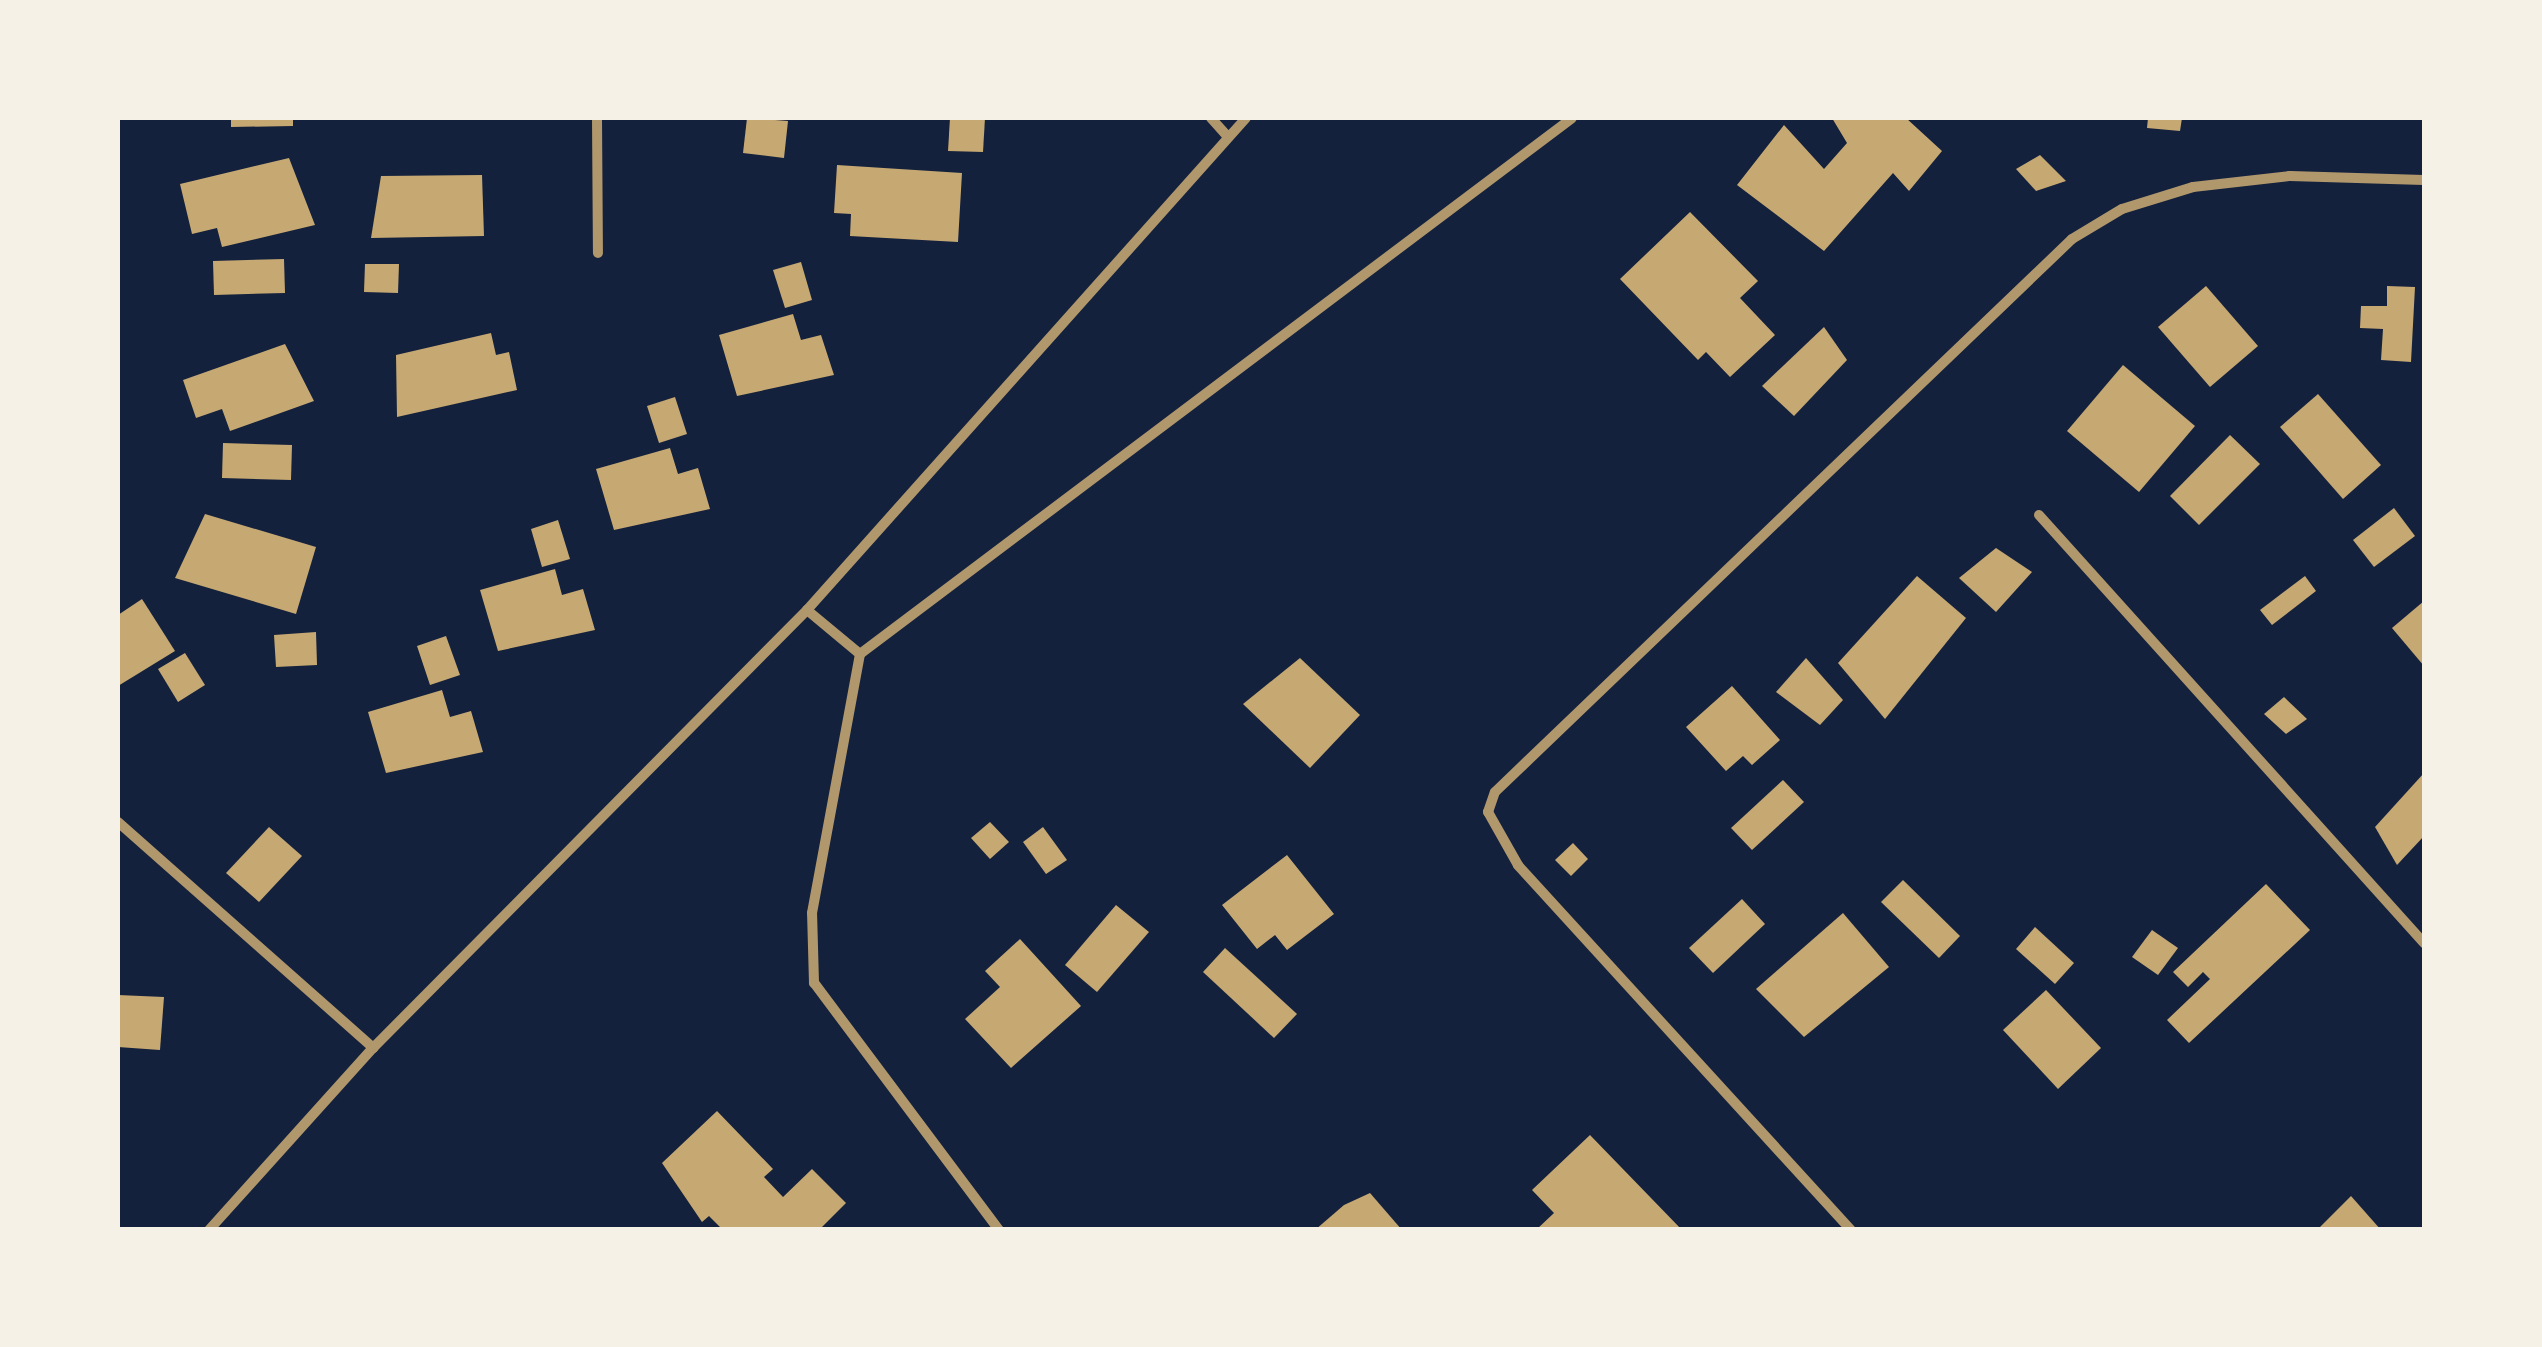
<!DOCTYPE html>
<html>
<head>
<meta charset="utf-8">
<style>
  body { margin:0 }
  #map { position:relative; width:2542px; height:1347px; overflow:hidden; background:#14213d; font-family:"PT Sans Narrow",sans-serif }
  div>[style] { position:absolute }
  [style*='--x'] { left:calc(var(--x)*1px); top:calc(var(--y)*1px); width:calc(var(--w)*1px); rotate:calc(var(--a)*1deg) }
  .building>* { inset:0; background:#c6a872 }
  .minor>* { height:10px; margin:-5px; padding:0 5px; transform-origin:5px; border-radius:5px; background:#b1986c }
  span { translate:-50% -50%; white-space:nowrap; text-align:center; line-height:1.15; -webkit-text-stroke:9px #f6f1e7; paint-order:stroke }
  .frame { position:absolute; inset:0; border:120px solid #f6f1e7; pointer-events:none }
</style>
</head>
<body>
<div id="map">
  <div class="building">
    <i style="clip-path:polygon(231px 118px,293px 118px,293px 126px,231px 127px)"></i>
    <i style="clip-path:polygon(747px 118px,788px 121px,784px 158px,743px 153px)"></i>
    <i style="clip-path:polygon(950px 118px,985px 118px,983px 152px,948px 151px)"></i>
    <i style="clip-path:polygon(1832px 118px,1906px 118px,1942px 151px,1909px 191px,1893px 173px,1824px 251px,1737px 185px,1784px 125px,1824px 169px,1847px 143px)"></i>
    <i style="clip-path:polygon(2148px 118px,2182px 118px,2180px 131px,2147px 128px)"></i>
    <i style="clip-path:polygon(2040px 155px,2066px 181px,2036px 191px,2016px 169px)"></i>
    <i style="clip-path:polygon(289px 158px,315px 225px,222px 247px,217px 228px,192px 234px,180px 184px)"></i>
    <i style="clip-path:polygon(837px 165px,962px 173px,958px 242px,850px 236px,851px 214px,834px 213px)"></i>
    <i style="clip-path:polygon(482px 175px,484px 236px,371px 238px,381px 176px)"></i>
    <i style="clip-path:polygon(1690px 212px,1758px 281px,1740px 298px,1775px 335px,1730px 377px,1706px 352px,1698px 360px,1620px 279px)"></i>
    <i style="clip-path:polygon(284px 259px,285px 293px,214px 295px,213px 261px)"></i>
    <i style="clip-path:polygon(801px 262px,812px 300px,785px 308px,773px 270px)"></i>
    <i style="clip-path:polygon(365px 264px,399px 264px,398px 293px,364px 292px)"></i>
    <i style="clip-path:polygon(2206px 286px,2258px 346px,2210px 387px,2158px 327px)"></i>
    <i style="clip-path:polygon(2387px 286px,2415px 287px,2411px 362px,2381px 360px,2383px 329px,2360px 328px,2361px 306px,2387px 306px)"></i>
    <i style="clip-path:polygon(793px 314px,801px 340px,821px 335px,834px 375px,737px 396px,719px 335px)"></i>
    <i style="clip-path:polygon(1824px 327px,1847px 360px,1794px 416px,1762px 386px)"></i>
    <i style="clip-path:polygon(491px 333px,496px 355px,509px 352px,517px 390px,397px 417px,396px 355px)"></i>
    <i style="clip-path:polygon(285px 344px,314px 401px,230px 431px,222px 409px,196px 418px,183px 380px)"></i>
    <i style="clip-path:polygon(2123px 365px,2195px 426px,2139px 492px,2067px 431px)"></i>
    <i style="clip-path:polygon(2318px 394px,2381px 465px,2343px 499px,2280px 427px)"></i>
    <i style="clip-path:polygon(675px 397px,687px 434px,659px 443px,647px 406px)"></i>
    <i style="clip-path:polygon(2230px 435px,2260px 464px,2199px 525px,2170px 496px)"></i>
    <i style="clip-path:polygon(223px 443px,292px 445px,291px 480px,222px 478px)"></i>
    <i style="clip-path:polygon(670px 448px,678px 474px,698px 468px,710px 509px,614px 530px,596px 469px)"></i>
    <i style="clip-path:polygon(2394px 508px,2415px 536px,2374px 567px,2353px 540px)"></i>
    <i style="clip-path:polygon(205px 514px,316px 547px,296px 614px,175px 578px)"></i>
    <i style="clip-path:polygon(558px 520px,570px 559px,542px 567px,531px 529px)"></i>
    <i style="clip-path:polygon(1996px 548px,2032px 572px,1996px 612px,1959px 578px)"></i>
    <i style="clip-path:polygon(555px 569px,562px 595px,583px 589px,595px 630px,498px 651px,480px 590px)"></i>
    <i style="clip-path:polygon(1917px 576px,1966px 618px,1885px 719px,1838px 663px)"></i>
    <i style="clip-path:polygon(2305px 576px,2316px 591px,2272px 625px,2260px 610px)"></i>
    <i style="clip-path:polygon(142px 599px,175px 651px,118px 686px,118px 615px)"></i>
    <i style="clip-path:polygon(2424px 601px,2424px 666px,2392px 628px)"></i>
    <i style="clip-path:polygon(316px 632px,317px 665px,276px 667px,274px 635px)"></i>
    <i style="clip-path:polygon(446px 636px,460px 675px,430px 685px,417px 646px)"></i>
    <i style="clip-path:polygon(185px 653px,205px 685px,178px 702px,158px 669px)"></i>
    <i style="clip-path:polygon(1300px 658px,1360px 715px,1310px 768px,1243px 704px)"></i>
    <i style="clip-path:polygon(1806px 658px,1843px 700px,1820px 725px,1776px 692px)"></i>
    <i style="clip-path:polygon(1732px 686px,1780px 740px,1752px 765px,1743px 756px,1726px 771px,1686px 727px)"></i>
    <i style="clip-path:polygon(442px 690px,450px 717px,471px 711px,483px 752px,386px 773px,368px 712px)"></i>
    <i style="clip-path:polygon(2284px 697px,2307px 719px,2286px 734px,2264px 714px)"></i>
    <i style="clip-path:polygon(2424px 773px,2424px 836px,2397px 865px,2375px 827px)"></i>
    <i style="clip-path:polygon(1783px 780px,1804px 802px,1752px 850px,1731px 828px)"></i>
    <i style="clip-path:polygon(990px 822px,1009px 842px,990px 859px,971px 838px)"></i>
    <i style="clip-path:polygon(269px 827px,302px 856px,259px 902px,226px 873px)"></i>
    <i style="clip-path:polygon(1043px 827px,1067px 860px,1046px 874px,1023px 842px)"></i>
    <i style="clip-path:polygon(1573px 843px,1588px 859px,1571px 876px,1555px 860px)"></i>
    <i style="clip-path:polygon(1287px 855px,1334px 914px,1287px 950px,1275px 935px,1257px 949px,1222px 905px)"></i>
    <i style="clip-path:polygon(1903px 880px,1960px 936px,1939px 958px,1881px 902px)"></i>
    <i style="clip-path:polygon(2266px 884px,2310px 930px,2189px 1043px,2167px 1020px,2210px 979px,2203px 972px,2188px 987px,2173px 972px)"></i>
    <i style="clip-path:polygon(1742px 899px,1765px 924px,1713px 973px,1689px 948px)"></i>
    <i style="clip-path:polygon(1116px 905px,1149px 932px,1097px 992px,1065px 965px)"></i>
    <i style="clip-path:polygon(1843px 913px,1889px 967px,1804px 1037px,1756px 989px)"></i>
    <i style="clip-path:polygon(2035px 927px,2074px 963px,2055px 984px,2016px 949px)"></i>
    <i style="clip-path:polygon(2152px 930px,2178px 948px,2158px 975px,2132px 957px)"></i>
    <i style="clip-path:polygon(1020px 939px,1081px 1006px,1011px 1068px,965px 1019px,1000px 987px,985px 971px)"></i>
    <i style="clip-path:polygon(1225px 948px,1297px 1014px,1274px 1038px,1203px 972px)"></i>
    <i style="clip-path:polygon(2046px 990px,2101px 1048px,2058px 1089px,2003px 1030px)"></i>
    <i style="clip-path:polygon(118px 995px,164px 997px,160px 1050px,118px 1047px)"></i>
    <i style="clip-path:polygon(717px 1111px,773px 1169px,764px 1177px,783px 1197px,812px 1169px,846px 1203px,819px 1230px,723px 1230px,709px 1216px,702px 1222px,662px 1163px)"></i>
    <i style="clip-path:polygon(1590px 1135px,1682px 1230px,1536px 1230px,1554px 1213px,1532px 1190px)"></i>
    <i style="clip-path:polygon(1370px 1193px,1402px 1230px,1315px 1230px,1344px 1205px)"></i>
    <i style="clip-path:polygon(2351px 1196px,2381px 1230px,2317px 1230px)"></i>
  </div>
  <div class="minor">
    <i style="--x:597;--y:118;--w:135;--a:89.6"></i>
    <i style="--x:1211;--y:118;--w:25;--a:48"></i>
    <i style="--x:2039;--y:515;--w:576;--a:48.03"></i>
    <i style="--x:807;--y:610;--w:69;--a:39.7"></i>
    <i style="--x:118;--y:822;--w:341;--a:41.5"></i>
    <i style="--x:209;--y:1230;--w:245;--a:-48"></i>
    <i style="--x:373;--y:1048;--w:617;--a:-45.26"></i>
    <i style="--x:807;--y:610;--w:659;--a:-48.26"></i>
    <i style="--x:999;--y:1230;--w:309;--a:-126.8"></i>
    <i style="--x:814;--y:983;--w:70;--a:-91.6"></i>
    <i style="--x:812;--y:913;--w:263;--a:-79.5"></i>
    <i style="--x:860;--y:654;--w:891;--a:-36.97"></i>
    <i style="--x:1851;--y:1230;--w:494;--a:-132.4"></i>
    <i style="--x:1518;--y:865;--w:61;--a:-119.5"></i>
    <i style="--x:1488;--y:812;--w:21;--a:-71"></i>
    <i style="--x:1495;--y:792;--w:799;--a:-43.78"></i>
    <i style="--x:2072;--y:239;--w:58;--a:-31"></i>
    <i style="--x:2122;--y:209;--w:74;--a:-17.2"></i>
    <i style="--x:2193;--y:187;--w:98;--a:-6.5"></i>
    <i style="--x:2290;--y:176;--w:134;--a:1.7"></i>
  </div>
  <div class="frame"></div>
</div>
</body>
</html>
